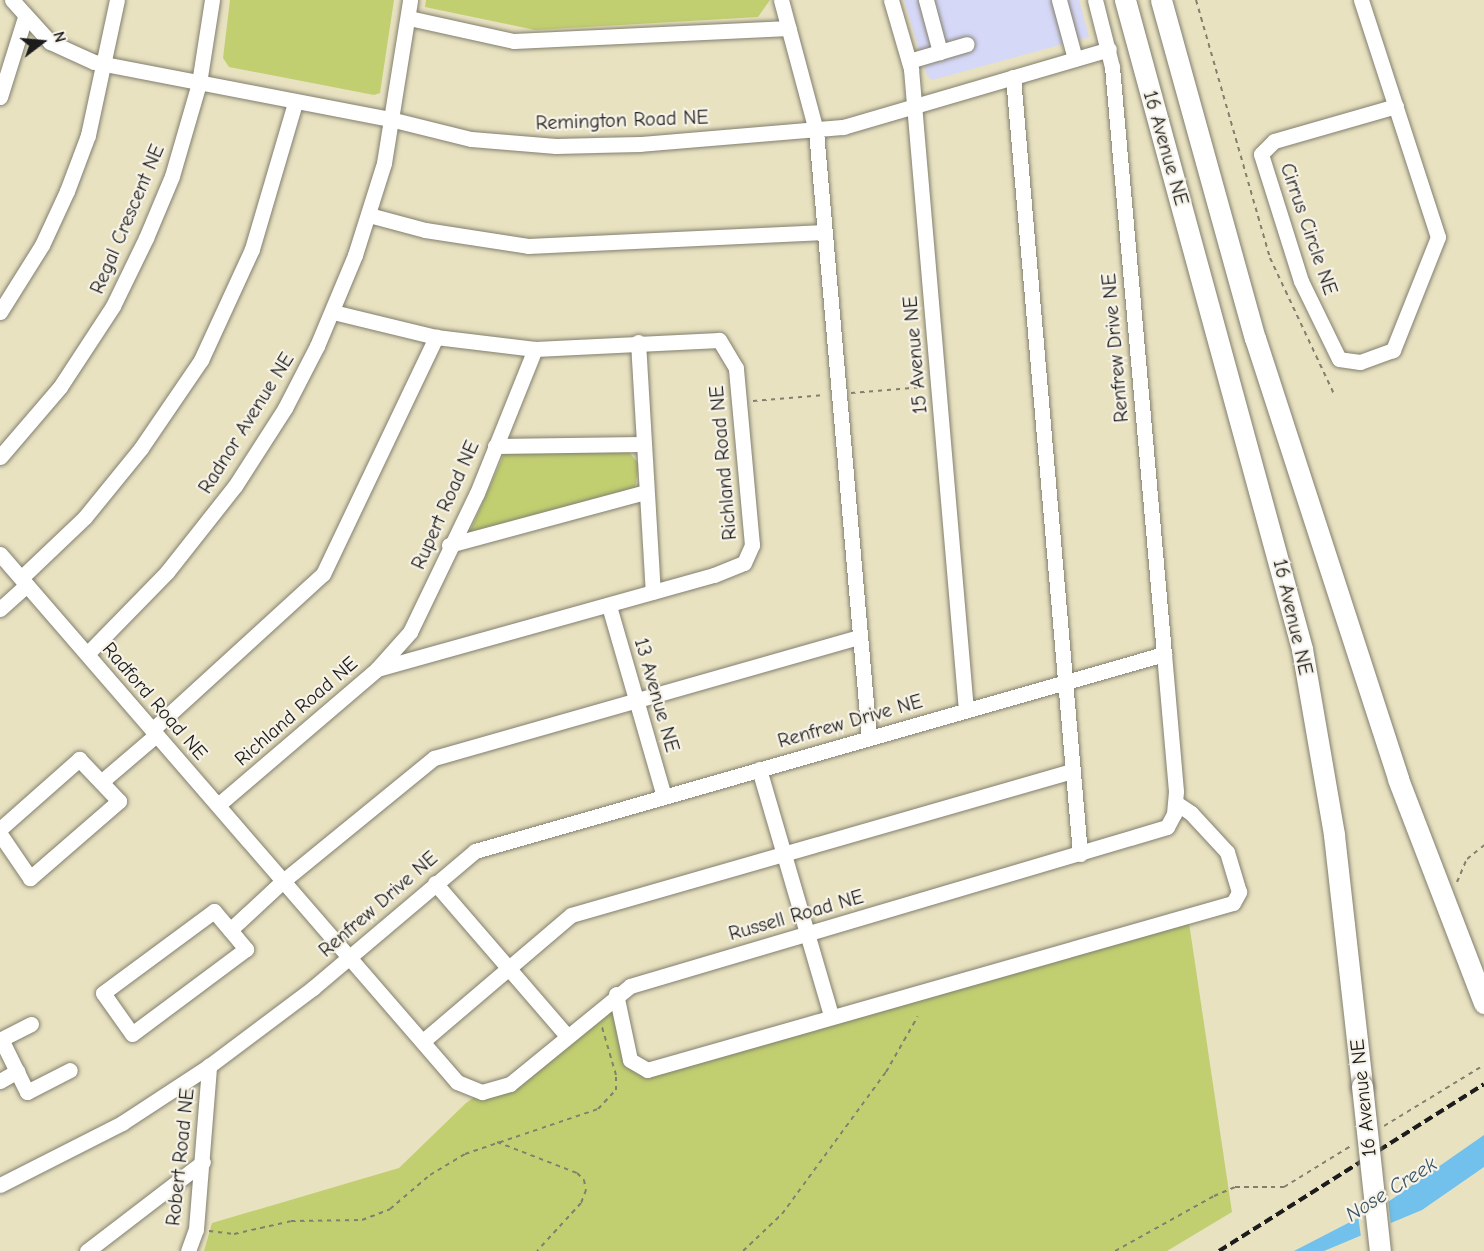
<!DOCTYPE html>
<html>
<head>
<meta charset="utf-8">
<style>
  body { margin:0 }
  #map { position:relative; width:1484px; height:1251px; overflow:hidden; background:#e8e2c1; font-family:"Comic Neue",sans-serif }
  div>[style] { position:absolute }
  [style*='--x'] { left:calc(var(--x)*1px); top:calc(var(--y)*1px); width:calc(var(--w)*1px); rotate:calc(var(--a)*1deg) }
  .built>* { inset:0; background:#d6d8f8 }
  .green>* { inset:0; background:#c1cf71 }
  .water>* { inset:0; background:#71c1ec }
  .pier>* { inset:0; background:#e8e2c1 }
  .path>* { height:2px; margin-top:-1px; transform-origin:0; background:repeating-linear-gradient(90deg,#827f6e 0 4.5px,transparent 0 9px) }
  .roads { filter:drop-shadow(0 0 2px #827f6e) drop-shadow(0 0 2px #827f6e) }
  .minor>* { height:15px; margin:-7.5px; padding:0 7.5px; transform-origin:7.5px; border-radius:7.5px; background:#fff }
  .highway>* { height:21px; margin:-10.5px; padding:0 10.5px; transform-origin:10.5px; border-radius:10.5px; background:#fff }
  .rail>* { height:4px; margin-top:-2px; transform-origin:0; background:repeating-linear-gradient(90deg,#1c1c1c 0 9px,transparent 0 13.5px) }
  .bridges { filter:drop-shadow(0 0 2px #827f6e) drop-shadow(0 0 2px #827f6e) }
  .highway-bridge>* { height:21px; margin:-10.5px; padding:0 10.5px; transform-origin:10.5px; border-radius:10.5px; background:#fff }
  span { translate:-50% -50%; white-space:nowrap; text-align:center; line-height:1.15; -webkit-text-stroke:4.5px #f7f3e8; paint-order:stroke }
  .street-label { font-size:20px; color:#1c1c1c }
  .water-label { font-size:21px; color:#3a5665; font-style:italic }
  .north { position:absolute; left:12px; top:12px; width:60px; height:60px; -webkit-text-stroke:4px #f7f3e8; paint-order:stroke; rotate:74deg; font-size:16px; font-weight:700; line-height:24px; text-align:center; color:#1c1c1c }
  .north::after { content:''; display:block; margin:auto; width:21px; height:27px; background:#1c1c1c; clip-path:polygon(50% 0,100% 100%,50% 72%,0 100%) }
</style>
</head>
<body>
<div id="map">
  <div class="built">
    <i style="clip-path:polygon(904px 0,1079px 0,1089px 37px,932px 80px,927px 75px)"></i>
  </div>
  <div class="green">
    <i style="clip-path:polygon(230px 0,394px 0,380px 93px,374px 95px,229px 67px,223px 58px)"></i>
    <i style="clip-path:polygon(426px 0,770px 0,758px 17px,535px 30px,425px 7px)"></i>
    <i style="clip-path:polygon(628px 451px,639px 464px,635px 488px,467px 538px,505px 452px)"></i>
    <i style="clip-path:polygon(1188px 916px,1232px 1212px,1167px 1251px,204px 1251px,212px 1223px,399px 1168px,466px 1103px,482px 1092px,491px 1092px,616px 994px,630px 1060px,647px 1070px)"></i>
  </div>
  <div class="water">
    <i style="clip-path:polygon(1484px 1135px,1484px 1167px,1422px 1210px,1324px 1251px,1294px 1251px,1385px 1204px)"></i>
  </div>
  <div class="pier">
    <i style="clip-path:polygon(1388px 1199px,1391px 1226px,1361px 1237px,1358px 1215px)"></i>
  </div>
  <div class="path">
    <i style="--x:1196;--y:0;--w:268;--a:74"></i>
    <i style="--x:1270;--y:258;--w:150;--a:64.8"></i>
    <i style="--x:851;--y:393;--w:73;--a:-4.7"></i>
    <i style="--x:753;--y:401;--w:72;--a:-4.8"></i>
    <i style="--x:1457;--y:882;--w:25;--a:-67"></i>
    <i style="--x:1467;--y:859;--w:22;--a:-39"></i>
    <i style="--x:1384;--y:1126;--w:117;--a:-31.4"></i>
    <i style="--x:497;--y:1142;--w:86;--a:21.2"></i>
    <i style="--x:577;--y:1173;--w:10;--a:45"></i>
    <i style="--x:584;--y:1180;--w:10;--a:79"></i>
    <i style="--x:586;--y:1190;--w:14;--a:111"></i>
    <i style="--x:581;--y:1203;--w:65;--a:132.5"></i>
    <i style="--x:209;--y:1231;--w:25;--a:7"></i>
    <i style="--x:234;--y:1234;--w:58;--a:-12.8"></i>
    <i style="--x:291;--y:1221;--w:71;--a:-0.8"></i>
    <i style="--x:362;--y:1220;--w:30;--a:-21"></i>
    <i style="--x:390;--y:1209;--w:52;--a:-40.4"></i>
    <i style="--x:430;--y:1175;--w:41;--a:-31"></i>
    <i style="--x:465;--y:1154;--w:140;--a:-18.7"></i>
    <i style="--x:598;--y:1109;--w:26;--a:-47"></i>
    <i style="--x:616;--y:1090;--w:15;--a:-90"></i>
    <i style="--x:616;--y:1075;--w:50;--a:-106.3"></i>
    <i style="--x:743;--y:1251;--w:54;--a:-43.5"></i>
    <i style="--x:782;--y:1214;--w:176;--a:-53.8"></i>
    <i style="--x:886;--y:1072;--w:64;--a:-60.3"></i>
    <i style="--x:1115;--y:1251;--w:113;--a:-29.1"></i>
    <i style="--x:1214;--y:1196;--w:23;--a:-23"></i>
    <i style="--x:1235;--y:1187;--w:49;--a:0"></i>
    <i style="--x:1284;--y:1187;--w:79;--a:-31.5"></i>
  </div>
  <div class="roads">
    <div class="minor">
      <i style="--x:12;--y:0;--w:57;--a:47.9"></i>
      <i style="--x:50;--y:42;--w:48;--a:24.4"></i>
      <i style="--x:94;--y:62;--w:306;--a:10.9"></i>
      <i style="--x:394;--y:120;--w:79;--a:13.9"></i>
      <i style="--x:471;--y:139;--w:85;--a:4.7"></i>
      <i style="--x:556;--y:146;--w:84;--a:-1.4"></i>
      <i style="--x:640;--y:144;--w:204;--a:-4.8"></i>
      <i style="--x:843;--y:127;--w:277;--a:-16.3"></i>
      <i style="--x:781;--y:0;--w:136;--a:75"></i>
      <i style="--x:816;--y:131;--w:609;--a:85.01"></i>
      <i style="--x:891;--y:0;--w:72;--a:73.8"></i>
      <i style="--x:911;--y:69;--w:643;--a:85.1"></i>
      <i style="--x:926;--y:0;--w:54;--a:74.9"></i>
      <i style="--x:1059;--y:0;--w:61;--a:74.8"></i>
      <i style="--x:1361;--y:0;--w:249;--a:72"></i>
      <i style="--x:1438;--y:237;--w:122;--a:111.7"></i>
      <i style="--x:1393;--y:350;--w:35;--a:160"></i>
      <i style="--x:1360;--y:362;--w:21;--a:-172"></i>
      <i style="--x:1339;--y:359;--w:87;--a:-116"></i>
      <i style="--x:1301;--y:281;--w:133;--a:-107.5"></i>
      <i style="--x:1261;--y:154;--w:18;--a:-45"></i>
      <i style="--x:1274;--y:141;--w:127;--a:-16"></i>
      <i style="--x:409;--y:18;--w:107;--a:12.4"></i>
      <i style="--x:514;--y:41;--w:275;--a:-2.7"></i>
      <i style="--x:909;--y:61;--w:60;--a:-16.3"></i>
      <i style="--x:1013;--y:77;--w:780;--a:85.07"></i>
      <i style="--x:0;--y:97;--w:84;--a:-72.6"></i>
      <i style="--x:369;--y:215;--w:58;--a:15"></i>
      <i style="--x:425;--y:230;--w:104;--a:8.8"></i>
      <i style="--x:528;--y:246;--w:297;--a:-2.7"></i>
      <i style="--x:0;--y:312;--w:79;--a:-57.9"></i>
      <i style="--x:42;--y:245;--w:60;--a:-65.2"></i>
      <i style="--x:67;--y:191;--w:60;--a:-69.4"></i>
      <i style="--x:88;--y:135;--w:138;--a:-77.9"></i>
      <i style="--x:638;--y:342;--w:250;--a:86.6"></i>
      <i style="--x:495;--y:446;--w:147;--a:-0.8"></i>
      <i style="--x:0;--y:457;--w:92;--a:-49.4"></i>
      <i style="--x:60;--y:387;--w:97;--a:-56.8"></i>
      <i style="--x:113;--y:306;--w:76;--a:-64.1"></i>
      <i style="--x:146;--y:238;--w:67;--a:-67.2"></i>
      <i style="--x:172;--y:176;--w:97;--a:-73.8"></i>
      <i style="--x:199;--y:83;--w:84;--a:-81.1"></i>
      <i style="--x:449;--y:545;--w:203;--a:-15.1"></i>
      <i style="--x:0;--y:554;--w:698;--a:49.12"></i>
      <i style="--x:457;--y:1082;--w:27;--a:22"></i>
      <i style="--x:482;--y:1092;--w:29;--a:-16"></i>
      <i style="--x:510;--y:1084;--w:155;--a:-39.2"></i>
      <i style="--x:630;--y:986;--w:560;--a:-16.49"></i>
      <i style="--x:1167;--y:827;--w:15;--a:-62"></i>
      <i style="--x:1174;--y:814;--w:23;--a:-85"></i>
      <i style="--x:1176;--y:791;--w:138;--a:-95"></i>
      <i style="--x:21;--y:578;--w:88;--a:-43.6"></i>
      <i style="--x:85;--y:517;--w:89;--a:-50.9"></i>
      <i style="--x:141;--y:448;--w:107;--a:-55.7"></i>
      <i style="--x:201;--y:360;--w:122;--a:-65.3"></i>
      <i style="--x:252;--y:249;--w:152;--a:-73.6"></i>
      <i style="--x:609;--y:606;--w:198;--a:73.9"></i>
      <i style="--x:0;--y:609;--w:36;--a:-42"></i>
      <i style="--x:87;--y:654;--w:115;--a:-45.7"></i>
      <i style="--x:167;--y:572;--w:110;--a:-51.7"></i>
      <i style="--x:235;--y:486;--w:93;--a:-57.3"></i>
      <i style="--x:285;--y:408;--w:70;--a:-62.7"></i>
      <i style="--x:317;--y:346;--w:99;--a:-67.3"></i>
      <i style="--x:355;--y:255;--w:96;--a:-72.5"></i>
      <i style="--x:384;--y:163;--w:165;--a:-80.9"></i>
      <i style="--x:377;--y:669;--w:50;--a:-48.3"></i>
      <i style="--x:410;--y:632;--w:154;--a:-64.3"></i>
      <i style="--x:477;--y:493;--w:155;--a:-68.1"></i>
      <i style="--x:152;--y:730;--w:231;--a:-42.4"></i>
      <i style="--x:323;--y:574;--w:263;--a:-64.5"></i>
      <i style="--x:759;--y:769;--w:256;--a:73.7"></i>
      <i style="--x:101;--y:782;--w:72;--a:-40.5"></i>
      <i style="--x:218;--y:805;--w:209;--a:-40.5"></i>
      <i style="--x:377;--y:669;--w:350;--a:-15.6"></i>
      <i style="--x:714;--y:575;--w:32;--a:-22"></i>
      <i style="--x:744;--y:563;--w:20;--a:-66"></i>
      <i style="--x:752;--y:545;--w:178;--a:-95.2"></i>
      <i style="--x:736;--y:368;--w:33;--a:-121"></i>
      <i style="--x:719;--y:340;--w:184;--a:177.2"></i>
      <i style="--x:535;--y:349;--w:100;--a:-173.1"></i>
      <i style="--x:436;--y:337;--w:106;--a:-166.4"></i>
      <i style="--x:0;--y:829;--w:106;--a:-41.5"></i>
      <i style="--x:79;--y:759;--w:58;--a:46.4"></i>
      <i style="--x:119;--y:801;--w:118;--a:139.1"></i>
      <i style="--x:30;--y:878;--w:53;--a:-124.3"></i>
      <i style="--x:435;--y:883;--w:202;--a:49.2"></i>
      <i style="--x:214;--y:911;--w:50;--a:49.9"></i>
      <i style="--x:246;--y:949;--w:142;--a:143.3"></i>
      <i style="--x:132;--y:1034;--w:50;--a:-125.3"></i>
      <i style="--x:103;--y:993;--w:138;--a:-36.5"></i>
      <i style="--x:230;--y:930;--w:72;--a:-42.8"></i>
      <i style="--x:283;--y:881;--w:195;--a:-39.2"></i>
      <i style="--x:434;--y:758;--w:442;--a:-15.9"></i>
      <i style="--x:616;--y:994;--w:67;--a:78"></i>
      <i style="--x:630;--y:1060;--w:20;--a:30"></i>
      <i style="--x:647;--y:1070;--w:609;--a:-15.91"></i>
      <i style="--x:1233;--y:903;--w:13;--a:-61"></i>
      <i style="--x:1239;--y:892;--w:42;--a:-106.7"></i>
      <i style="--x:1227;--y:852;--w:53;--a:-132.7"></i>
      <i style="--x:1191;--y:813;--w:18;--a:-146"></i>
      <i style="--x:31;--y:1024;--w:34;--a:153"></i>
      <i style="--x:1;--y:1039;--w:59;--a:63.9"></i>
      <i style="--x:27;--y:1092;--w:48;--a:-27.1"></i>
      <i style="--x:423;--y:1041;--w:194;--a:-40.4"></i>
      <i style="--x:571;--y:915;--w:521;--a:-16.04"></i>
      <i style="--x:0;--y:1081;--w:20;--a:-30"></i>
      <i style="--x:0;--y:1185;--w:137;--a:-26.9"></i>
      <i style="--x:122;--y:1123;--w:104;--a:-33.2"></i>
      <i style="--x:209;--y:1066;--w:130;--a:-36.9"></i>
      <i style="--x:313;--y:988;--w:212;--a:-40.2"></i>
      <i style="--x:475;--y:851;--w:717;--a:-15.96"></i>
      <i style="--x:1164;--y:654;--w:589;--a:-95.06"></i>
      <i style="--x:1112;--y:67;--w:69;--a:-104.2"></i>
      <i style="--x:87;--y:1251;--w:146;--a:-37.5"></i>
      <i style="--x:188;--y:1251;--w:23;--a:-70"></i>
      <i style="--x:196;--y:1229;--w:164;--a:-85.4"></i>
    </div>
    <div class="highway">
      <i style="--x:1125;--y:0;--w:673;--a:74.74"></i>
      <i style="--x:1302;--y:649;--w:189;--a:80.2"></i>
      <i style="--x:1334;--y:835;--w:253;--a:83.6"></i>
      <i style="--x:1161;--y:0;--w:351;--a:74.5"></i>
      <i style="--x:1255;--y:338;--w:464;--a:72"></i>
      <i style="--x:1398;--y:779;--w:240;--a:69"></i>
    </div>
  </div>
  <div class="rail">
    <i style="--x:1219;--y:1251;--w:313;--a:-32.2"></i>
  </div>
  <div class="bridges">
    <div class="highway-bridge">
      <i style="--x:1362;--y:1086;--w:166;--a:83.8"></i>
    </div>
  </div>
  <div class="street-label">
    <span style="left:622px;top:120px;rotate:-2deg">Remington Road NE</span>
    <span style="left:1166px;top:148px;rotate:74deg">16 Avenue NE</span>
    <span style="left:127px;top:219px;rotate:-67deg">Regal Crescent NE</span>
    <span style="left:1309px;top:229px;rotate:71deg">Cirrus Circle NE</span>
    <span style="left:1115px;top:348px;rotate:-95deg">Renfrew Drive NE</span>
    <span style="left:915px;top:355px;rotate:-95deg">15 Avenue NE</span>
    <span style="left:246px;top:423px;rotate:-58deg">Radnor Avenue NE</span>
    <span style="left:723px;top:463px;rotate:-95deg">Richland Road NE</span>
    <span style="left:445px;top:505px;rotate:-66deg">Rupert Road NE</span>
    <span style="left:1293px;top:617px;rotate:77deg">16 Avenue NE</span>
    <span style="left:657px;top:695px;rotate:74deg">13 Avenue NE</span>
    <span style="left:155px;top:701px;rotate:49deg">Radford Road NE</span>
    <span style="left:296px;top:711px;rotate:-41deg">Richland Road NE</span>
    <span style="left:850px;top:721px;rotate:-16deg">Renfrew Drive NE</span>
    <span style="left:378px;top:904px;rotate:-41deg">Renfrew Drive NE</span>
    <span style="left:796px;top:915px;rotate:-16deg">Russell Road NE</span>
    <span style="left:1363px;top:1098px;rotate:-96deg">16 Avenue NE</span>
    <span style="left:180px;top:1157px;rotate:-84deg">Robert Road NE</span>
  </div>
  <div class="water-label">
    <span style="left:1391px;top:1189px;rotate:-32deg">Nose Creek</span>
  </div>
  <div class="north">N</div>
</div>
</body>
</html>
